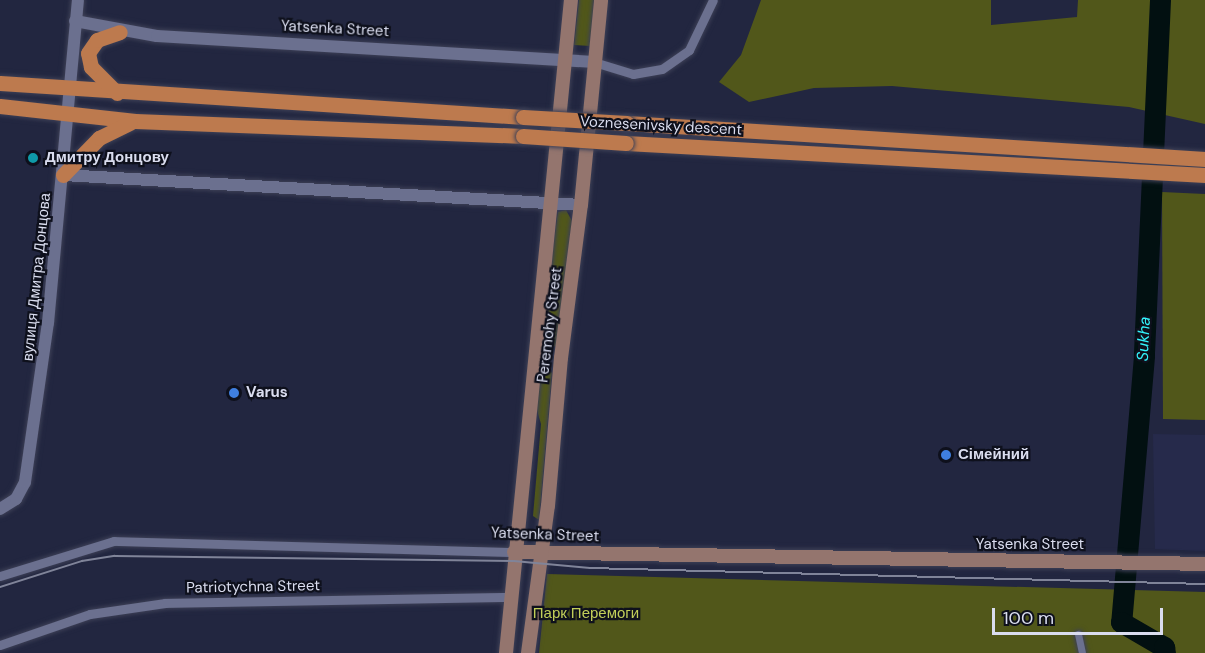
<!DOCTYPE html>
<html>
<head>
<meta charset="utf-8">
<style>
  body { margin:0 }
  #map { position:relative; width:1205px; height:653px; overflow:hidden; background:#222640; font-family:"DM Sans",sans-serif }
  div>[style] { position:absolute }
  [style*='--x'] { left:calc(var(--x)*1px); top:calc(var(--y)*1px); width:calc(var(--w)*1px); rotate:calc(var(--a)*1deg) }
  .built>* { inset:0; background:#262a4b }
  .green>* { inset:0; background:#51571a }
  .river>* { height:21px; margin:-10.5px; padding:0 10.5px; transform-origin:10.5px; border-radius:10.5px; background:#021011 }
  .roads { filter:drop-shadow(0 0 2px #3d4056) drop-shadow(0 0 2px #3d4056) }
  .pedestrian>* { height:7px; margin:-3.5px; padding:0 3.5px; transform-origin:3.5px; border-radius:3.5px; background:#6b708f }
  .minor>* { height:9px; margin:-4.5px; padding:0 4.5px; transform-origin:4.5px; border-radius:4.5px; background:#6b708f }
  .tertiary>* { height:12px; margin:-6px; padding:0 6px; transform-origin:6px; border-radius:6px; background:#6b708f }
  .secondary>* { height:14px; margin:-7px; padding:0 7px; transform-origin:7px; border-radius:7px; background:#94756e }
  .primary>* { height:15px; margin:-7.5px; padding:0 7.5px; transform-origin:7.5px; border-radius:7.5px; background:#bd7a4e }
  .tram>* { height:1.5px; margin:-0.75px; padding:0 0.75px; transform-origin:0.75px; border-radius:0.75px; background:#808499 }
  .bridges { filter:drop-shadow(0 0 2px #3d4056) drop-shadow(0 0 2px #3d4056) }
  .primary-bridge>* { height:15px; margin:-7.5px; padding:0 7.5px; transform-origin:7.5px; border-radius:7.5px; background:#bd7a4e }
  .dots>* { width:16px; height:16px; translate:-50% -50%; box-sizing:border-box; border:3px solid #0e101c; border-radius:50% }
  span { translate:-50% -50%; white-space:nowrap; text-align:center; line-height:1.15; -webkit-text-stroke:4.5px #0e101c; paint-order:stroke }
  .street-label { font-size:15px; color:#daddef }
  .poi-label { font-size:15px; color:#daddef; font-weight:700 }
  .left { translate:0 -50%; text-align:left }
  .park-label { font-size:15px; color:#c1ce59 }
  .water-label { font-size:16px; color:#33f4fc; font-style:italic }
  .scale { position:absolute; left:992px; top:608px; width:171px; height:27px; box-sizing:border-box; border:3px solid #daddef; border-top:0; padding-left:8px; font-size:18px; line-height:21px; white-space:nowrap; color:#daddef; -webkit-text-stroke:4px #0e101c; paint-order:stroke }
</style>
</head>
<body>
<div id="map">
  <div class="built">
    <i style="clip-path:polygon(1153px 434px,1205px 435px,1205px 551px,1155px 549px)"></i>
  </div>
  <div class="green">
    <i style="clip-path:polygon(579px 0,594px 0,590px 46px,574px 45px)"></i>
    <i style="clip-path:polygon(761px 0,991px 0,991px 25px,1077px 17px,1078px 0,1205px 0,1205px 124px,1129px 107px,892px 86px,814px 88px,749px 102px,719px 82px,741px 55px)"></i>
    <i style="clip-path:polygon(1162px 192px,1205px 194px,1205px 420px,1163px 419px)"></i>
    <i style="clip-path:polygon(566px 210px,572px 221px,556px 346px,544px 349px,541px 343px,557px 218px,558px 212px)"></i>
    <i style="clip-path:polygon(543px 364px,552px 373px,539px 520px,533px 516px,541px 424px,534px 400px,539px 366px)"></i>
    <i style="clip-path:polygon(547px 574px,1205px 592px,1205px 653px,539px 653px)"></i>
  </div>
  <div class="river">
    <i style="--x:1160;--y:0;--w:356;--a:92.6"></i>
    <i style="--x:1144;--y:356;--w:267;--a:94.9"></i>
    <i style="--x:1121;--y:622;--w:50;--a:30.2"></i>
    <i style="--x:1164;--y:647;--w:6;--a:81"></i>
  </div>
  <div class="roads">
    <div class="pedestrian">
      <i style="--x:1078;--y:634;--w:19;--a:78"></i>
    </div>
    <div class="minor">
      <i style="--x:594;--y:62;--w:41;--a:17.1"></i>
      <i style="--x:633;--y:74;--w:29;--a:-10"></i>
      <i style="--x:662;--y:69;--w:33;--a:-35"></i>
      <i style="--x:689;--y:50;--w:55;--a:-64.4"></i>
      <i style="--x:0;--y:576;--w:119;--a:-17.1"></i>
      <i style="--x:114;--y:541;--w:400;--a:1.6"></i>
      <i style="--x:0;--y:645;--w:95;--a:-19"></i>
      <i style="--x:90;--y:614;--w:76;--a:-8.3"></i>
      <i style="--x:165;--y:603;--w:347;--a:-1"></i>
    </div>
    <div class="tertiary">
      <i style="--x:75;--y:21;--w:83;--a:10.4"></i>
      <i style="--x:157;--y:36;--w:438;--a:3.4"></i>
      <i style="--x:63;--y:175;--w:519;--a:3.31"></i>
      <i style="--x:0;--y:509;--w:19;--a:-32"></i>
      <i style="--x:16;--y:499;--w:19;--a:-62"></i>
      <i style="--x:25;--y:482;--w:161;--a:-81.8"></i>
      <i style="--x:48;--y:323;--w:324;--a:-84.7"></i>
    </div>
    <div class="secondary">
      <i style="--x:514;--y:552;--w:691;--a:0.99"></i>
      <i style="--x:506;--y:653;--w:656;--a:-84.32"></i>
      <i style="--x:528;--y:653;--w:148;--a:-82.3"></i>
      <i style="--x:548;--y:506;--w:149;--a:-85"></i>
      <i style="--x:561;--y:358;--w:154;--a:-82.6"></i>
      <i style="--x:581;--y:205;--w:206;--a:-84.4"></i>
    </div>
    <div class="primary">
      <i style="--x:0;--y:83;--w:524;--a:3.72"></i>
      <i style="--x:117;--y:93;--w:37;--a:-135"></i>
      <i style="--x:91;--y:67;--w:14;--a:-102"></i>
      <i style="--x:88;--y:53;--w:16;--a:-55"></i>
      <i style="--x:97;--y:40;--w:24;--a:-19"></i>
      <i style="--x:0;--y:106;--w:136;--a:6.3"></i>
      <i style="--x:135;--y:121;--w:388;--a:2.2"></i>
      <i style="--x:627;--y:123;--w:579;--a:3.56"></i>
      <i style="--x:626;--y:143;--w:580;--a:3.16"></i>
      <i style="--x:63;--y:175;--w:52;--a:-45.8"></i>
      <i style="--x:99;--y:138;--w:34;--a:-26"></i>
    </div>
  </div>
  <div class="tram">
    <i style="--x:0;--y:587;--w:86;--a:-17.6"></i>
    <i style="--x:82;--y:561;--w:33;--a:-9"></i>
    <i style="--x:115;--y:556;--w:399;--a:0.7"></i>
    <i style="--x:514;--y:561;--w:76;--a:5.3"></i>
    <i style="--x:590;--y:568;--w:615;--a:1.49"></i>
  </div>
  <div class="bridges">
    <div class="primary-bridge">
      <i style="--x:523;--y:117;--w:104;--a:3.3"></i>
      <i style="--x:523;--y:136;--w:103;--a:3.9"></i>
    </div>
  </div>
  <div class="dots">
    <i style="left:33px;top:158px;background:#0f9aa8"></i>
    <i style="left:234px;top:393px;background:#3f7fe0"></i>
    <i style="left:946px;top:455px;background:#3f7fe0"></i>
  </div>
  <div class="street-label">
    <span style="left:335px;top:29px;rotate:3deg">Yatsenka Street</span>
    <span style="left:661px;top:126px;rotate:3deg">Voznesenivsky descent</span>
    <span style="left:37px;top:277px;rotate:-84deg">вулиця Дмитра Донцова</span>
    <span style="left:550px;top:325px;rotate:-83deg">Peremohy Street</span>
    <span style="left:545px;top:535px;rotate:2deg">Yatsenka Street</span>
    <span style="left:1030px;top:545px">Yatsenka Street</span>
    <span style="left:253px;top:587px;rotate:-1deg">Patriotychna Street</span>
  </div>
  <div class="poi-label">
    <span class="left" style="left:45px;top:158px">Дмитру Донцову</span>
    <span class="left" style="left:246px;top:393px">Varus</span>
    <span class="left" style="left:958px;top:455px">Сімейний</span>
  </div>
  <div class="park-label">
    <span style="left:586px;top:614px">Парк Перемоги</span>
  </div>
  <div class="water-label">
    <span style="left:1144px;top:339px;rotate:-87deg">Sukha</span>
  </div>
  <div class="scale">100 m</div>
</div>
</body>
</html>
